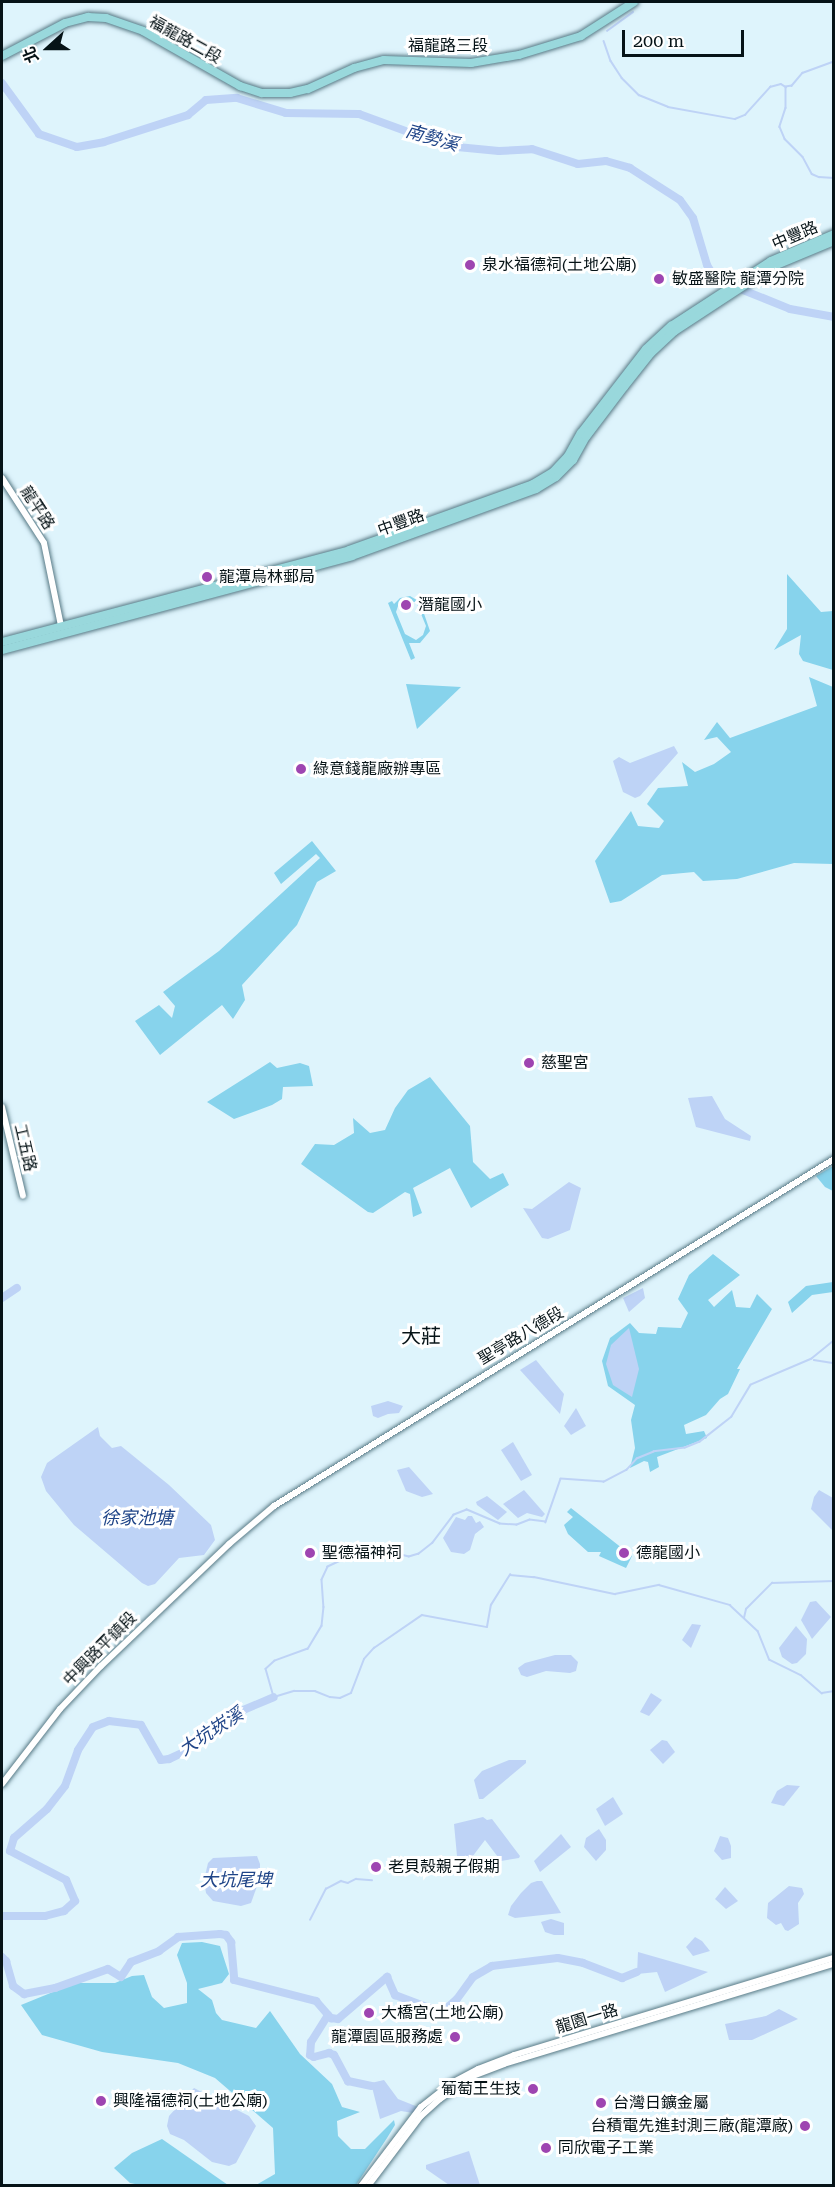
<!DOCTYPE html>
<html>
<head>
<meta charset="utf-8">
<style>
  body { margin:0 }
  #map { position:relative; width:835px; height:2187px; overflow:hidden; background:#def4fc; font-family:"Roboto Serif","Noto Sans TC",serif }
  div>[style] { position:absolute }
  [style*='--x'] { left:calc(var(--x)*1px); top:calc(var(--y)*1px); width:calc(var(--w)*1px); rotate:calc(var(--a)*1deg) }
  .green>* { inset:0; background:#87d3ec }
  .water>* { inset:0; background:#bed3f6 }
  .stream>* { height:1.5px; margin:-0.75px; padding:0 0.75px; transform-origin:0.75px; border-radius:0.75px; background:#bed3f6 }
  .river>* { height:8px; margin:-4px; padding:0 4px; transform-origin:4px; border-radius:4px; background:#bed3f6 }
  .roads { filter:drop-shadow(0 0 2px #587a86) drop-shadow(0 0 2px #587a86) }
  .minor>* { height:6px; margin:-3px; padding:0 3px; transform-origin:3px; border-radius:3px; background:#fff }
  .major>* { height:8px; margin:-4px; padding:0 4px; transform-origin:4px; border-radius:4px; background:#99d8dc }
  .dots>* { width:16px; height:16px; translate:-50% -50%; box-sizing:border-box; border:3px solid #fff; border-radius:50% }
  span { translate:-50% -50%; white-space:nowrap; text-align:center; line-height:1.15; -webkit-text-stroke:6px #fff; paint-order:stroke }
  .street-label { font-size:16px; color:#061317 }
  .poi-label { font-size:16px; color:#061317 }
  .left { translate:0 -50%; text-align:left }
  .right { translate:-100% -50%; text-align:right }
  .water-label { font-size:18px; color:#204588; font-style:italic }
  .quarter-label { font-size:20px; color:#061317 }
  .frame { position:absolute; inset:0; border:3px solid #061317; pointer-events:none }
  .north { position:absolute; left:18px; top:18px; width:60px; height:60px; -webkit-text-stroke:4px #fff; paint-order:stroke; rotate:249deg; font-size:16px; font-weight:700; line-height:24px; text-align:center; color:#061317 }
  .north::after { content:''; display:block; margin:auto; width:21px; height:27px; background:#061317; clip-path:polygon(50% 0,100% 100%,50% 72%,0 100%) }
  .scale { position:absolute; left:622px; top:30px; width:122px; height:27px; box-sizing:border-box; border:3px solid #061317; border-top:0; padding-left:8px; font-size:18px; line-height:21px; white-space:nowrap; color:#061317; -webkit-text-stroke:4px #fff; paint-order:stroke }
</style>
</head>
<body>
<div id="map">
  <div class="green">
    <i style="clip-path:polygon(787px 574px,821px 612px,833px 611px,833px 670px,803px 661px,799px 654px,801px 635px,774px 650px,787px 629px)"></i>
    <i style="clip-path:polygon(evenodd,410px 596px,420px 602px,430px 631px,420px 643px,409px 643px,415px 658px,411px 660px,388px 603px,392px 601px,394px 604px,400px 598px,410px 596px,409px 599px,417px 604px,426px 626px,423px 635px,416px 640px,405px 634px,396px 612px,399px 603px,409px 599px)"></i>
    <i style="clip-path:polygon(809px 677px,833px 687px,833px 864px,794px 863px,737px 879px,703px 881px,694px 872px,662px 875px,621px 901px,610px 903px,595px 861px,631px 811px,638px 826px,659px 828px,664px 821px,647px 804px,658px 788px,688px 786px,682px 762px,695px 772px,714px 764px,731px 752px,717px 737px,704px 740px,717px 722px,730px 738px,817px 706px)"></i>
    <i style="clip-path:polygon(406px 684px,461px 687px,417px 729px)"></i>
    <i style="clip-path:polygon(312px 841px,336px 871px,317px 882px,297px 925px,242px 985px,245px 1000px,233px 1019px,222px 1005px,160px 1055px,135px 1021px,159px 1005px,172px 1018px,175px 1006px,163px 992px,219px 951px,320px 858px,316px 854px,281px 884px,274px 873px)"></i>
    <i style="clip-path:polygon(270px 1062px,277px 1068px,300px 1063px,309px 1066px,313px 1086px,283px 1087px,282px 1099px,272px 1105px,234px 1119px,207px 1102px)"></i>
    <i style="clip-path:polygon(430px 1077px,470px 1126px,473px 1162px,490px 1179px,503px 1173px,509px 1185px,471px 1208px,450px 1168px,413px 1188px,422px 1213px,413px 1217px,410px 1194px,405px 1192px,373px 1213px,368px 1212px,301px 1164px,315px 1144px,334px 1145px,354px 1133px,353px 1118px,370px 1133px,385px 1130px,395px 1108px,408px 1090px)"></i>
    <i style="clip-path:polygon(833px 1166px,833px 1191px,825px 1187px,816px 1176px)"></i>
    <i style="clip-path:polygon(713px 1254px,740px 1275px,708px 1300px,714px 1307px,732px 1290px,736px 1307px,750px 1308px,757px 1294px,772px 1309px,737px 1369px,740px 1369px,728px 1394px,720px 1399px,706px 1415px,684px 1425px,686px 1434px,704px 1431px,707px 1438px,657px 1457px,659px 1467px,650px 1472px,648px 1462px,644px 1461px,630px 1468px,635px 1448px,631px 1420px,635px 1405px,608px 1386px,602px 1361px,610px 1338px,630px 1323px,639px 1333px,656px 1334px,658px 1327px,681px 1328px,688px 1313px,678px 1299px,689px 1275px)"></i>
    <i style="clip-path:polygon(833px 1282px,833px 1292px,812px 1295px,792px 1313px,788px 1302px,806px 1286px)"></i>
    <i style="clip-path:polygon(571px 1508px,632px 1556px,626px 1568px,599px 1556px,601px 1552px,588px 1552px,568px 1534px,564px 1525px,573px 1517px,567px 1512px)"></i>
    <i style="clip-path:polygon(202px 1942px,220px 1946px,229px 1974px,222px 1983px,198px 1989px,212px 2000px,216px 2013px,222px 2020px,256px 2028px,270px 2011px,300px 2054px,332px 2084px,342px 2107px,360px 2112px,337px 2121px,338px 2136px,351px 2149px,365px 2149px,394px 2120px,395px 2125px,387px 2138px,356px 2185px,256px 2185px,275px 2174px,273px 2128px,215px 2078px,178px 2063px,102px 2052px,42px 2035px,21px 2005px,75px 1983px,115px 1983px,132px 1976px,144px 1975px,152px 1997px,164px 2008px,187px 2003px,187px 1983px,177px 1955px,182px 1943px)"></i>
    <i style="clip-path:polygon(162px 2139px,228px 2185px,140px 2185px,130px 2183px,114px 2168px,132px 2153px)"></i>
  </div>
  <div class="water">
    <i style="clip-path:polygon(674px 746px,678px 753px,640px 796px,635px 798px,623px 792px,613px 761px,619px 757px,630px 763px)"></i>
    <i style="clip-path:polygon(712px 1096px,725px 1119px,751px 1136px,750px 1141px,696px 1127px,688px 1098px)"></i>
    <i style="clip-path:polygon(569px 1182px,581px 1188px,570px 1230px,548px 1239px,542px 1238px,523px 1208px,532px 1209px)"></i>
    <i style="clip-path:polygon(643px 1288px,645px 1298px,629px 1312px,623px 1298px)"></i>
    <i style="clip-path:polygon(629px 1328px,639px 1369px,632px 1397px,613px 1385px,606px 1364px,611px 1345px)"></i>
    <i style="clip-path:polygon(536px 1360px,564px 1394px,560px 1414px,520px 1370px)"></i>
    <i style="clip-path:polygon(388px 1401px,403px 1406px,399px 1413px,388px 1414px,378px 1418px,373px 1416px,371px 1406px)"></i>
    <i style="clip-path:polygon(576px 1408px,586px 1426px,571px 1435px,564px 1426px)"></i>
    <i style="clip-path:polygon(98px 1427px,100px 1436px,112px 1448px,121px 1446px,169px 1485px,211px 1525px,215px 1540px,204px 1555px,179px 1558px,155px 1584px,148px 1586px,142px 1583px,74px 1525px,46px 1491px,41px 1477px,47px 1463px)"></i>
    <i style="clip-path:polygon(513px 1442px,532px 1475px,521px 1481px,501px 1450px)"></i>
    <i style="clip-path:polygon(409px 1467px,433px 1494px,422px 1497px,406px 1491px,397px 1470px)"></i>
    <i style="clip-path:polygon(524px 1490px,545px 1514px,542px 1517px,527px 1513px,518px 1518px,503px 1504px)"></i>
    <i style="clip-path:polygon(819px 1490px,833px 1498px,833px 1531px,811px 1509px,814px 1497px)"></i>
    <i style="clip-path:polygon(487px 1496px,507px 1512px,498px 1520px,477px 1505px,476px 1502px)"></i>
    <i style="clip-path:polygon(468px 1516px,472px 1516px,476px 1523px,480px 1521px,484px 1527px,475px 1534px,470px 1550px,464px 1554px,451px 1552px,443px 1538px,456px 1517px,465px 1520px)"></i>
    <i style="clip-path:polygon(816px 1601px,831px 1617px,812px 1639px,801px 1620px,810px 1602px)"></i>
    <i style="clip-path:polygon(692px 1624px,701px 1625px,691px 1648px,682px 1640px)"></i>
    <i style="clip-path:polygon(796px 1626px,807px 1639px,806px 1654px,797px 1663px,792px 1664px,782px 1657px,779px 1648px)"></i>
    <i style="clip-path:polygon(555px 1655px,571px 1655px,578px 1662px,576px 1671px,570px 1673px,546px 1671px,527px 1677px,521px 1675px,518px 1668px,525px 1663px)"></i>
    <i style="clip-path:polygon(651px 1693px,662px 1700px,649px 1716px,640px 1712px)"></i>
    <i style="clip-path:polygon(662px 1740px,667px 1741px,675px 1752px,663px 1764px,650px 1750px)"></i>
    <i style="clip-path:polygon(509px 1760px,526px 1760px,526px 1763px,483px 1799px,479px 1799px,474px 1780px,482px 1771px)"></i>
    <i style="clip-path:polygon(787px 1785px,800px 1786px,784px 1806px,771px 1803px,777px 1791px)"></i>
    <i style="clip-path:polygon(613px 1797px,623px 1814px,605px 1826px,596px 1809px)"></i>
    <i style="clip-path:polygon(483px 1817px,487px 1820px,492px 1819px,520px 1856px,519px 1858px,501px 1861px,485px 1840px,466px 1865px,462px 1864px,457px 1856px,454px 1824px)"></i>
    <i style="clip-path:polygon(599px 1829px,606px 1840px,606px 1850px,596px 1861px,584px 1847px,586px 1838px)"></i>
    <i style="clip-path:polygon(561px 1834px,571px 1847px,540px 1872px,534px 1861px)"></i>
    <i style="clip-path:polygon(720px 1836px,728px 1838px,731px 1846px,731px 1858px,722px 1860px,714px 1851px)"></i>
    <i style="clip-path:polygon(257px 1856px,260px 1864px,260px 1878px,251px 1903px,241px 1906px,213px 1901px,206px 1893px,204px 1880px,208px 1863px,213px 1858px)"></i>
    <i style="clip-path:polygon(537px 1881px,542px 1881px,561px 1913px,515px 1918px,508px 1915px,511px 1906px,521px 1893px,531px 1883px)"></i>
    <i style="clip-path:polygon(789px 1886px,802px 1888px,804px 1894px,798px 1903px,799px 1924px,788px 1931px,785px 1930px,781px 1923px,776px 1925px,767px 1918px,768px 1903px)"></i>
    <i style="clip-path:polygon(725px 1887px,738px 1901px,726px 1909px,715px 1899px)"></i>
    <i style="clip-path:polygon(551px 1919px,564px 1923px,564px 1935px,554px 1935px,545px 1932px,541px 1922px)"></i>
    <i style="clip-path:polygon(695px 1937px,702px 1941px,710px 1951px,693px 1956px,686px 1947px)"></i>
    <i style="clip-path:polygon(638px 1952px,708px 1972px,665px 1992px,657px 1972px,637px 1974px)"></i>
    <i style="clip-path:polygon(779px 2009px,798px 2019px,752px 2040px,729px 2040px,725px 2024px,766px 2016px)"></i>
    <i style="clip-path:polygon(384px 2080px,398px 2099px,418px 2107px,413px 2113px,401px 2111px,380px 2119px,371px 2083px)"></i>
    <i style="clip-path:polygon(194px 2088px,249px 2116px,256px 2126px,236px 2163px,229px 2166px,212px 2162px,184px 2140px,170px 2134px,167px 2126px,169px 2116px)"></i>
    <i style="clip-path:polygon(469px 2151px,480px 2185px,449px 2185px,426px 2169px,426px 2165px)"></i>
  </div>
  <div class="stream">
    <i style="--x:831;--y:2;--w:3;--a:18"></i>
    <i style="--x:607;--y:31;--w:32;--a:-36"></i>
    <i style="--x:604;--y:41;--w:21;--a:71"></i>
    <i style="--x:611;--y:61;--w:20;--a:57"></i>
    <i style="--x:622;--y:78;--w:24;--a:45"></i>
    <i style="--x:639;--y:95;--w:31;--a:22"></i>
    <i style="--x:668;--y:107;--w:68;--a:10.2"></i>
    <i style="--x:735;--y:119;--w:11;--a:-22"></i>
    <i style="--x:745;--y:115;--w:38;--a:-48"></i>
    <i style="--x:770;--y:87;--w:11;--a:-15"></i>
    <i style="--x:781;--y:84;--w:6;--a:31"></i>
    <i style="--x:834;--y:62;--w:33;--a:160"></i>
    <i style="--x:803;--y:73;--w:17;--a:130"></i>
    <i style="--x:792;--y:86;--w:6;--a:171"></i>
    <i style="--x:786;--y:87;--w:21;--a:90"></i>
    <i style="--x:786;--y:108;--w:20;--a:108"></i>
    <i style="--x:780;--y:127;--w:13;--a:67"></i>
    <i style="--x:785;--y:139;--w:25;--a:45"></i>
    <i style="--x:803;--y:157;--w:19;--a:62"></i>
    <i style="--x:812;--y:174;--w:8;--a:23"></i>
    <i style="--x:819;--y:177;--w:15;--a:4"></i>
    <i style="--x:834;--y:1341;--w:28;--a:141"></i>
    <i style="--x:812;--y:1359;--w:66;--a:156.9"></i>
    <i style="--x:751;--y:1385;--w:37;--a:121"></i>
    <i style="--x:732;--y:1417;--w:41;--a:142"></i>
    <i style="--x:700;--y:1442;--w:16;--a:158"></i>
    <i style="--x:685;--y:1448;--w:31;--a:173"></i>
    <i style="--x:654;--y:1452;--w:18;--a:158"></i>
    <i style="--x:637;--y:1459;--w:15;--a:132"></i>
    <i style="--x:627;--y:1470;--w:26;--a:152"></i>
    <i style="--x:604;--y:1482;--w:43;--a:-176"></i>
    <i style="--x:561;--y:1479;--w:46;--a:109.2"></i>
    <i style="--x:546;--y:1522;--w:16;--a:-173"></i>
    <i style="--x:530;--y:1520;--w:14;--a:159"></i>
    <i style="--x:517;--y:1525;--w:17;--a:-177"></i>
    <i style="--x:500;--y:1524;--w:36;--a:-157"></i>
    <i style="--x:467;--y:1510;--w:14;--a:159"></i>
    <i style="--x:454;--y:1515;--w:35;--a:127"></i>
    <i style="--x:433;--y:1543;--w:18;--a:142"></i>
    <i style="--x:419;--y:1554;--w:10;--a:163"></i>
    <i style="--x:409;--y:1557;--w:21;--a:-166"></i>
    <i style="--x:389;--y:1552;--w:45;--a:171"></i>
    <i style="--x:345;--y:1559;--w:19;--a:155"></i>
    <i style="--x:328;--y:1567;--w:14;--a:115"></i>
    <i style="--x:322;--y:1580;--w:27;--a:86"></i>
    <i style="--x:324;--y:1607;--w:19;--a:96"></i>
    <i style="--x:322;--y:1626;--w:27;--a:121"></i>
    <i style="--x:308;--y:1649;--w:35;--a:160"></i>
    <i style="--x:275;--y:1661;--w:12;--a:138"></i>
    <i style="--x:266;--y:1669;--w:29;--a:74"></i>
    <i style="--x:274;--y:1697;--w:21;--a:-17"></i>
    <i style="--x:294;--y:1691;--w:21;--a:0"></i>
    <i style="--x:315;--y:1691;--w:16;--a:22"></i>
    <i style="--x:330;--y:1697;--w:10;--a:6"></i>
    <i style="--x:340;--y:1698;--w:12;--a:-24"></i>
    <i style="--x:351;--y:1693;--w:36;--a:-69"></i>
    <i style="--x:364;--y:1659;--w:15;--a:-48"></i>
    <i style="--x:374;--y:1648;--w:58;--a:-34.5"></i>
    <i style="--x:422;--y:1615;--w:66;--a:10.5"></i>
    <i style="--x:487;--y:1627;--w:22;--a:-80"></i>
    <i style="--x:491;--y:1605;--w:36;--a:-58"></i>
    <i style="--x:510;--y:1575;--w:24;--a:5"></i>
    <i style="--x:534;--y:1577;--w:83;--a:11.9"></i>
    <i style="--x:615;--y:1594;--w:45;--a:-11.6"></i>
    <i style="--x:659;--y:1585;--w:74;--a:15.7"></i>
    <i style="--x:730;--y:1605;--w:38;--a:43"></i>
    <i style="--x:758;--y:1631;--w:31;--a:68"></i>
    <i style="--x:770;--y:1660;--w:34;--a:26"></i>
    <i style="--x:801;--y:1675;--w:28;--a:41"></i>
    <i style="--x:822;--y:1693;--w:12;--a:-9"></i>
    <i style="--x:814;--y:1360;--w:20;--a:9"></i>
    <i style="--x:744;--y:1618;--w:9;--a:-77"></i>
    <i style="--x:746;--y:1609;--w:37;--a:-45"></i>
    <i style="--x:772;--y:1583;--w:62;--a:-1.8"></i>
    <i style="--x:310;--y:1920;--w:35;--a:-63"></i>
    <i style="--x:326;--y:1889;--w:17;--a:-28"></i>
    <i style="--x:341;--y:1881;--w:7;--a:16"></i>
    <i style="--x:348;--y:1883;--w:9;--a:-27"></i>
    <i style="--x:356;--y:1879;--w:16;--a:4"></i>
  </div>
  <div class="river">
    <i style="--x:2;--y:83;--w:63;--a:54"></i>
    <i style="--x:39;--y:134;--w:40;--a:18.9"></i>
    <i style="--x:77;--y:147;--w:27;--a:-10"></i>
    <i style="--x:104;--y:142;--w:88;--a:-17.8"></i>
    <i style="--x:188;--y:115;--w:23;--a:-40"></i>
    <i style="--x:206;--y:100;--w:31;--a:-4"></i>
    <i style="--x:237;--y:98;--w:51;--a:17"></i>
    <i style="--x:286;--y:113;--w:73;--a:0.8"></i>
    <i style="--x:359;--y:114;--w:94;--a:20"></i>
    <i style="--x:447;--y:146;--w:52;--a:5.5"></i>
    <i style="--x:499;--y:151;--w:33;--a:-3"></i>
    <i style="--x:532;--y:149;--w:48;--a:18.1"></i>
    <i style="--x:578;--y:164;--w:28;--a:-6"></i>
    <i style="--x:606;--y:161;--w:25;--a:16"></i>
    <i style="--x:630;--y:168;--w:59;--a:32.6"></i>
    <i style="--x:680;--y:200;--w:22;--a:54"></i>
    <i style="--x:693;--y:218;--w:49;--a:73.4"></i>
    <i style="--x:707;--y:265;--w:12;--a:59"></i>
    <i style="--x:713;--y:275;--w:12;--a:35"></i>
    <i style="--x:723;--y:282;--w:72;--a:21.9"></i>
    <i style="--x:790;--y:309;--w:45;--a:10.3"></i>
    <i style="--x:2;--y:1298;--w:18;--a:-34"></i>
    <i style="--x:2;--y:1916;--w:43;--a:0"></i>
    <i style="--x:45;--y:1916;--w:20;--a:-15"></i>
    <i style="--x:64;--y:1911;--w:15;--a:-42"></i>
    <i style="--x:75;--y:1901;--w:23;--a:-113"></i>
    <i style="--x:66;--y:1880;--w:63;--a:-152.6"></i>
    <i style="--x:10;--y:1851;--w:14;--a:-73"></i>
    <i style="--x:14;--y:1838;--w:44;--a:-41.3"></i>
    <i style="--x:47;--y:1809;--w:29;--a:-52"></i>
    <i style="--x:65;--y:1786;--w:38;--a:-70"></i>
    <i style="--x:78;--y:1750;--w:27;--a:-57"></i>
    <i style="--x:93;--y:1727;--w:17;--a:-21"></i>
    <i style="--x:109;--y:1721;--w:32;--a:7"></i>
    <i style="--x:141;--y:1725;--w:40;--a:60.3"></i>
    <i style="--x:161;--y:1760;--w:8;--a:-7"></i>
    <i style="--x:169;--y:1759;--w:17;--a:-25"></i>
    <i style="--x:184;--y:1752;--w:63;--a:-37.2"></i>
    <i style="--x:234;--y:1714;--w:43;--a:-23"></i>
    <i style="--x:2;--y:1957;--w:6;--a:45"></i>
    <i style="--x:6;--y:1961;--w:26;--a:74"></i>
    <i style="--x:13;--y:1986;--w:14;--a:36"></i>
    <i style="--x:24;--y:1994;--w:32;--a:-11"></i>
    <i style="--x:55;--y:1988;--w:56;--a:-19.7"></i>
    <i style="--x:108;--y:1969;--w:15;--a:32"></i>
    <i style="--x:121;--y:1977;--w:18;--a:-56"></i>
    <i style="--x:131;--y:1962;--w:30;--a:-21"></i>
    <i style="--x:159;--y:1951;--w:24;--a:-36"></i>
    <i style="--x:178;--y:1937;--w:42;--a:-4.1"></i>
    <i style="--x:220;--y:1934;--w:6;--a:9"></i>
    <i style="--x:226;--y:1935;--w:9;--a:54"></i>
    <i style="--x:231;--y:1942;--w:38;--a:85"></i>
    <i style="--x:234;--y:1980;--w:85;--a:14.4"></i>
    <i style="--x:316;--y:2001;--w:23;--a:49"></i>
    <i style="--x:331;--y:2018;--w:7;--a:8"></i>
    <i style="--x:338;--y:2019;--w:65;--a:-40.6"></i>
    <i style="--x:387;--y:1977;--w:20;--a:66"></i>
    <i style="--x:395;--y:1995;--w:43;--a:20.6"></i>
    <i style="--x:435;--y:2010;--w:12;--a:-9"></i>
    <i style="--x:447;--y:2008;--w:13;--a:-42"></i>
    <i style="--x:457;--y:1999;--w:27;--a:-54"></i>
    <i style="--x:473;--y:1977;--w:22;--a:-30"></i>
    <i style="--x:492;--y:1966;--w:66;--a:-6.9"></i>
    <i style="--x:558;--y:1958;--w:25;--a:11"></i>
    <i style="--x:583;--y:1963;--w:42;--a:21"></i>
    <i style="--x:622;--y:1978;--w:16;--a:-22"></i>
    <i style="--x:328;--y:2015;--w:32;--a:122"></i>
    <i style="--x:311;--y:2042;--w:13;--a:94"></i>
    <i style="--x:310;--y:2055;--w:4;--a:27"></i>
    <i style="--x:314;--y:2057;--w:16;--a:-15"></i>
    <i style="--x:329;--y:2053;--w:5;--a:22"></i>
    <i style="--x:334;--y:2055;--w:30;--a:62"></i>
    <i style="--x:348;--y:2081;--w:24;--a:12"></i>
  </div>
  <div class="roads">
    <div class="minor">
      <i style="--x:2;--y:478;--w:77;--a:57.1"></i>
      <i style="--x:44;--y:543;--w:85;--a:78.4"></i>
      <i style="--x:2;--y:1107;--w:91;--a:76.7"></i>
      <i style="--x:2;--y:1784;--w:95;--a:-52.3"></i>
      <i style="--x:60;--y:1709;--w:59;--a:-46.4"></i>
      <i style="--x:101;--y:1666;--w:177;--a:-43.6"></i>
      <i style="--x:229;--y:1544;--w:59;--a:-40.2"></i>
      <i style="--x:274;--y:1506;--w:659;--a:-31.78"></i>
      <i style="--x:361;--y:2186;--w:99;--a:-52.8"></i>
      <i style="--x:421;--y:2107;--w:37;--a:-38"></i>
      <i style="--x:450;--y:2084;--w:32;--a:-28"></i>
      <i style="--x:478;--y:2069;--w:39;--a:-21"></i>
      <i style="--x:514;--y:2055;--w:334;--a:-16.9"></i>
      <i style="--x:368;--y:2186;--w:88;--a:-52.9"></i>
      <i style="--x:421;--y:2116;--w:25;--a:-42"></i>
      <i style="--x:440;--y:2099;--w:40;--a:-34.9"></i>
      <i style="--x:473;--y:2076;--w:33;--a:-21"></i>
      <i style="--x:504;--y:2064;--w:345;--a:-16.9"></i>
    </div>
    <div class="major">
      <i style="--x:2;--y:56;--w:71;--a:-27.6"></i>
      <i style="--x:65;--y:23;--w:24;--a:-15"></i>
      <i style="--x:88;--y:17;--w:18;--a:3"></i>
      <i style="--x:106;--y:18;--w:39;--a:19"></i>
      <i style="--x:143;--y:31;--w:112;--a:29.6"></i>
      <i style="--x:240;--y:86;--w:23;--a:18"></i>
      <i style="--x:262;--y:93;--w:28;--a:0"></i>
      <i style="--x:290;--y:93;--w:18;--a:-13"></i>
      <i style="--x:308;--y:89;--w:51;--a:-24.5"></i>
      <i style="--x:354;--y:68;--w:31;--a:-15"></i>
      <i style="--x:384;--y:60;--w:87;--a:2"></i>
      <i style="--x:471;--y:63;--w:49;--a:-9.5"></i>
      <i style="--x:519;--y:55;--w:65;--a:-17"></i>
      <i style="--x:581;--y:36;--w:63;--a:-32.7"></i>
      <i style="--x:2;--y:642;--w:359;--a:-14.8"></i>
      <i style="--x:349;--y:550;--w:195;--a:-19.7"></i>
      <i style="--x:533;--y:484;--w:23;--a:-31"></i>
      <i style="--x:553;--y:472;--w:22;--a:-47"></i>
      <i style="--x:568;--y:456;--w:26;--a:-61"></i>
      <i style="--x:581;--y:433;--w:106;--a:-52.3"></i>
      <i style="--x:646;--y:349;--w:34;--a:-43"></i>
      <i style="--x:671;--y:326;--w:119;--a:-33"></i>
      <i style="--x:771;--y:261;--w:69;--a:-23.2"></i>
      <i style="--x:2;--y:650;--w:362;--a:-15"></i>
      <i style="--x:352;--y:556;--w:196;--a:-20"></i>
      <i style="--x:536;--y:489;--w:23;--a:-31"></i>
      <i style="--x:556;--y:477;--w:24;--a:-45"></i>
      <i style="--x:573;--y:460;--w:26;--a:-61"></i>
      <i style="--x:586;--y:437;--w:63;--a:-52.8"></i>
      <i style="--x:624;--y:387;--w:43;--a:-51.5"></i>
      <i style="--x:651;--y:353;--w:33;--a:-43"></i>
      <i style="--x:675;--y:331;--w:118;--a:-33.3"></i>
      <i style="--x:774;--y:266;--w:65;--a:-22.6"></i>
    </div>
  </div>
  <div class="dots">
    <i style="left:470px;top:265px;background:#9e45b1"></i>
    <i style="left:659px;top:279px;background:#9e45b1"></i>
    <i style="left:207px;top:577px;background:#9e45b1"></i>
    <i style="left:406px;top:605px;background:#9e45b1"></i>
    <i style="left:301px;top:769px;background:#9e45b1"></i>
    <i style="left:529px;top:1063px;background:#9e45b1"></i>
    <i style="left:310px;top:1553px;background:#9e45b1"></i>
    <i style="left:624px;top:1553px;background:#9e45b1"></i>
    <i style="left:376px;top:1867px;background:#9e45b1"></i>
    <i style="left:369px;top:2013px;background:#9e45b1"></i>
    <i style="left:455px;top:2037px;background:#9e45b1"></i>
    <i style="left:533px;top:2089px;background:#9e45b1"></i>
    <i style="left:101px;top:2101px;background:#9e45b1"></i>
    <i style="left:601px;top:2103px;background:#9e45b1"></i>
    <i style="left:805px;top:2126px;background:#9e45b1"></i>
    <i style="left:546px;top:2148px;background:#9e45b1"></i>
  </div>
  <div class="street-label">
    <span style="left:185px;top:40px;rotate:29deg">福龍路二段</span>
    <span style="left:448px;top:46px">福龍路三段</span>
    <span style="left:795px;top:236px;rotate:-23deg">中豐路</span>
    <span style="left:37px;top:508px;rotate:57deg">龍平路</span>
    <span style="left:401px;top:523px;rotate:-20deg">中豐路</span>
    <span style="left:25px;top:1148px;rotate:77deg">工五路</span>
    <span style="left:521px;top:1336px;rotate:-31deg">聖亭路八德段</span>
    <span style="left:100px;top:1649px;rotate:-45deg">中興路平鎮段</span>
    <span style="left:587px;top:2019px;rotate:-17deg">龍園一路</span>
  </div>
  <div class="poi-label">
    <span class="left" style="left:482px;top:265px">泉水福德祠(土地公廟)</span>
    <span class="left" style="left:672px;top:279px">敏盛醫院 龍潭分院</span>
    <span class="left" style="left:219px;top:577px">龍潭烏林郵局</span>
    <span class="left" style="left:418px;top:605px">潛龍國小</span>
    <span class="left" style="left:313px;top:769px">綠意錢龍廠辦專區</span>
    <span class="left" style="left:541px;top:1063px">慈聖宮</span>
    <span class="left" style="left:322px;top:1553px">聖德福神祠</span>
    <span class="left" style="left:636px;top:1553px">德龍國小</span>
    <span class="left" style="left:388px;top:1867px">老貝殼親子假期</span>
    <span class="left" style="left:381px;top:2013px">大橋宮(土地公廟)</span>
    <span class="right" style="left:443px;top:2037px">龍潭園區服務處</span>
    <span class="right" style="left:521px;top:2089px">葡萄王生技</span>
    <span class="left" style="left:113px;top:2101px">興隆福德祠(土地公廟)</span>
    <span class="left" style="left:613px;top:2103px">台灣日鑛金屬</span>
    <span class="right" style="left:793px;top:2126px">台積電先進封測三廠(龍潭廠)</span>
    <span class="left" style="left:558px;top:2148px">同欣電子工業</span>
  </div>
  <div class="water-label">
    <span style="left:432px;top:138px;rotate:16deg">南勢溪</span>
    <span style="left:137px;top:1518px">徐家池塘</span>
    <span style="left:211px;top:1732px;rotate:-33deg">大坑崁溪</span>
    <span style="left:236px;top:1880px">大坑尾埤</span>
  </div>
  <div class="quarter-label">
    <span style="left:421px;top:1336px">大莊</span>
  </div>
  <div class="frame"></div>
  <div class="north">北</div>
  <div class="scale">200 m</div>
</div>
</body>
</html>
